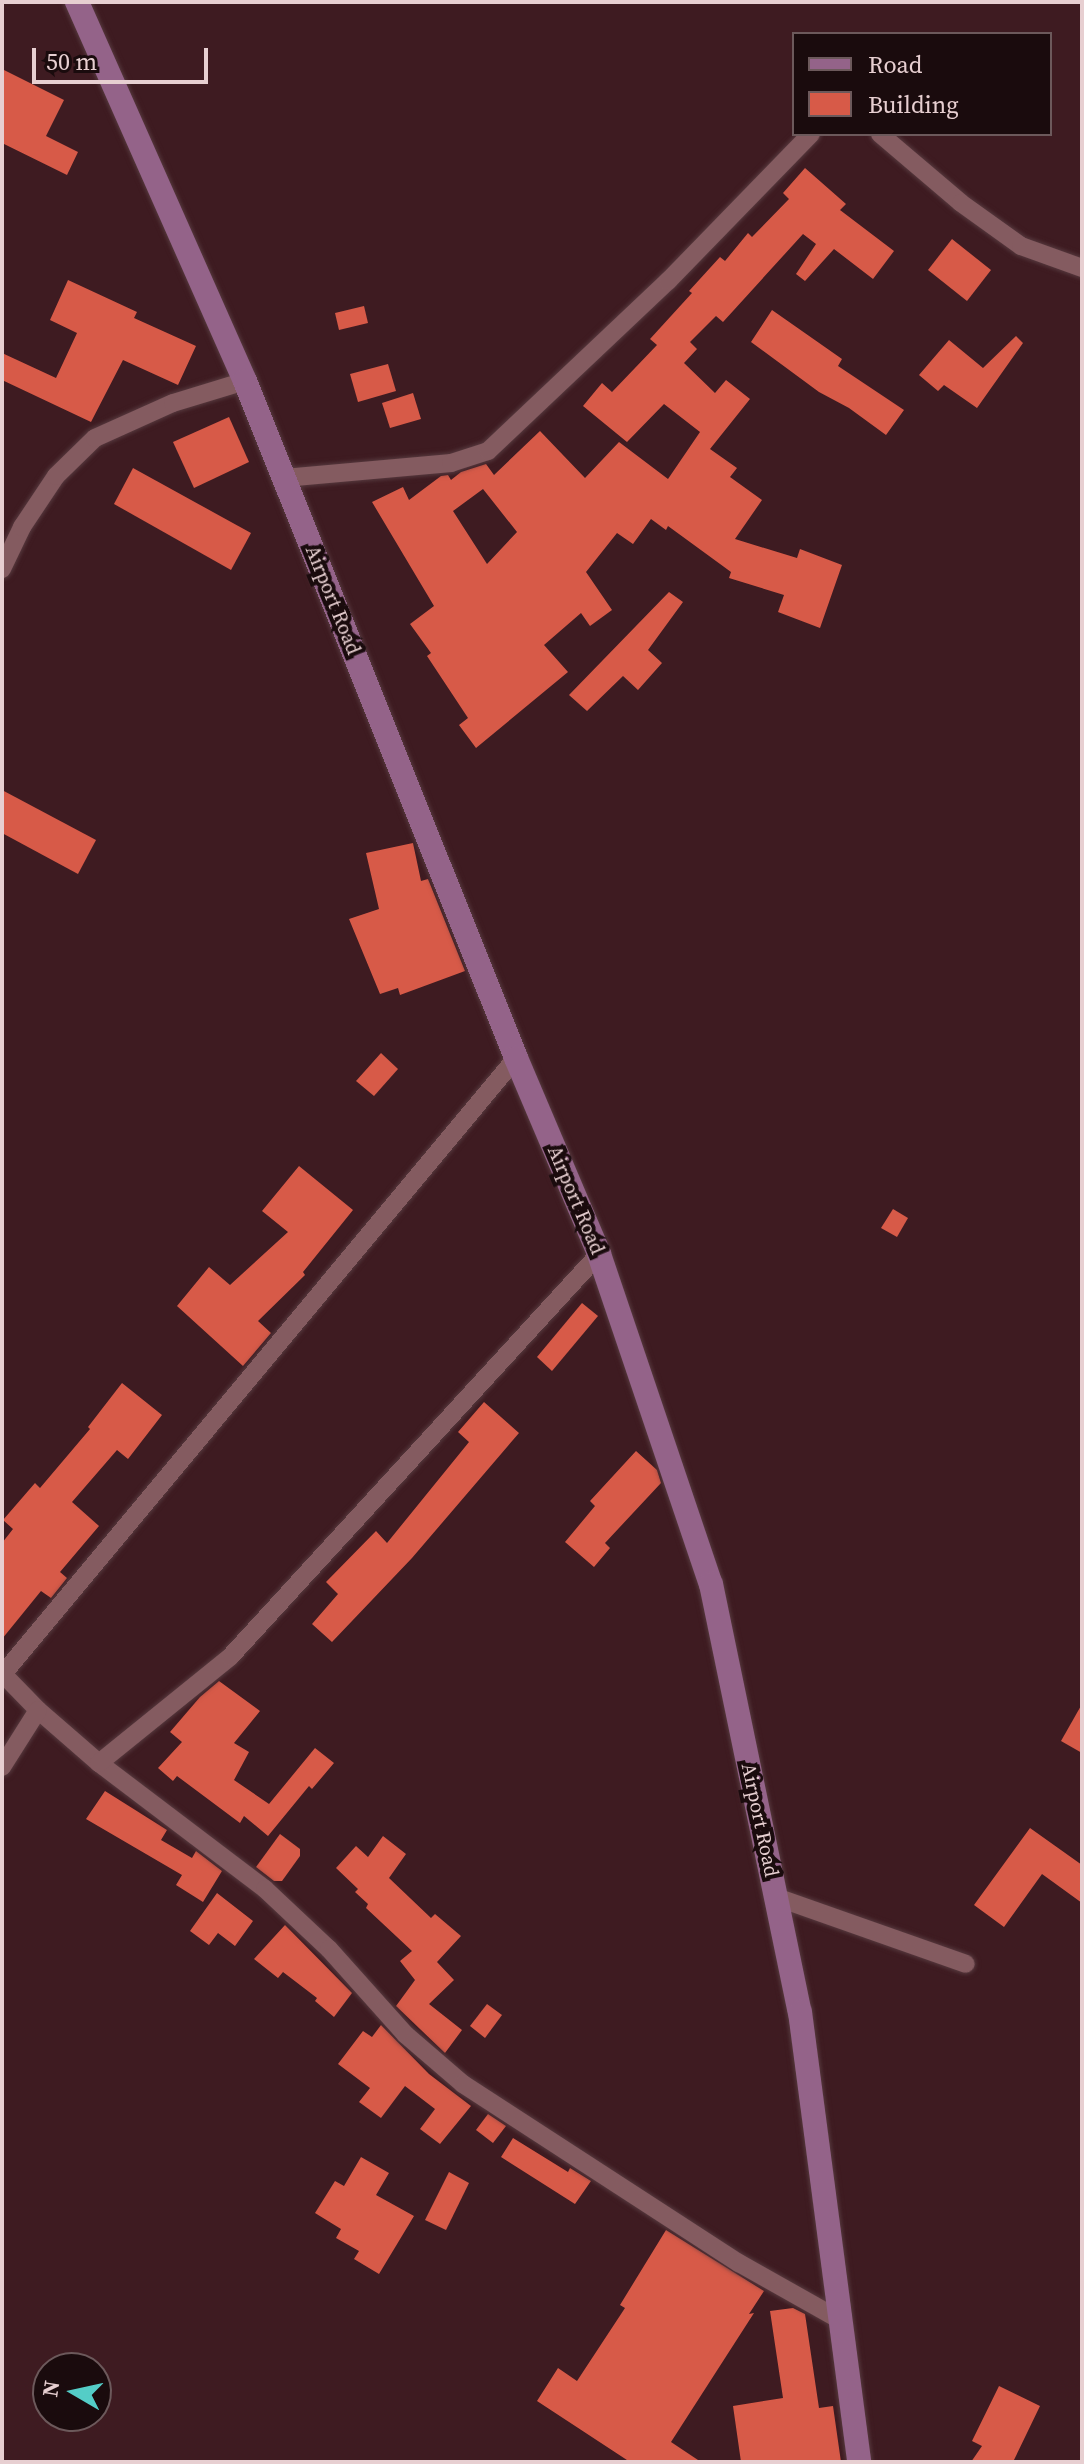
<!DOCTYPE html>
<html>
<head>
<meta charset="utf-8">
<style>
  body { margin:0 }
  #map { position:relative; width:1084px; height:2464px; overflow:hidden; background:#3e1b21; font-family:"Source Serif 4",serif }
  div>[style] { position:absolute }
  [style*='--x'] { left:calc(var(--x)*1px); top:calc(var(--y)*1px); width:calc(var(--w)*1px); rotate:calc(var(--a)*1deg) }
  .building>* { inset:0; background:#d75a48 }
  .roads { filter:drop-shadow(0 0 2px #56393e) drop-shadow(0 0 2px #56393e) }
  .street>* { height:18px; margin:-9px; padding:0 9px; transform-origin:9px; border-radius:9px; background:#845b60 }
  .secondary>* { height:24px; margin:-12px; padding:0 12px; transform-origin:12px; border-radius:12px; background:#946389 }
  span { translate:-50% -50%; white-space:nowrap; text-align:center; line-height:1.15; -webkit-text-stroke:8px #1a0b0d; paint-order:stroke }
  .street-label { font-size:20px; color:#e7cfd1 }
  .frame { position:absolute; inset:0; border:4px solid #e7cfd1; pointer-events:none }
  .legend { position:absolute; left:792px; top:32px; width:260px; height:104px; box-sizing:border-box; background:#1a0b0d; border:2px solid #6c595b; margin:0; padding:10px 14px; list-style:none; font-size:24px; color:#e7cfd1 }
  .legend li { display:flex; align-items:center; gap:16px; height:40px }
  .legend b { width:40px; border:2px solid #6c595b }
  .north { position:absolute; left:32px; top:2352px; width:80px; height:80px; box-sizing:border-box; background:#1a0b0d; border:2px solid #6c595b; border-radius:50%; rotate:279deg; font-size:22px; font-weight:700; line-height:32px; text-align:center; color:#e7cfd1 }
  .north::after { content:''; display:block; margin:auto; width:28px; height:36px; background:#54cdc7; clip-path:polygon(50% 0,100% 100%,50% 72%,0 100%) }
  .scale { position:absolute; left:32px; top:48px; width:176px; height:36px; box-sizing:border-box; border:4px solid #e7cfd1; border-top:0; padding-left:10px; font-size:24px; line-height:28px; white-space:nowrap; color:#e7cfd1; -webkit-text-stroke:6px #1a0b0d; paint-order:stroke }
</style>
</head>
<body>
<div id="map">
  <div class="building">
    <i style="clip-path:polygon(2px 69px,64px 100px,46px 136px,78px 152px,67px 175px,2px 143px)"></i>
    <i style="clip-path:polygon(evenodd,805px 168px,846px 204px,840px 210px,894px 251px,873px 279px,834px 249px,805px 281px,796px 274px,816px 244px,803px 234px,723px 322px,716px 316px,690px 342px,697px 349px,684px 363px,715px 393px,726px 380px,750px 399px,710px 449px,737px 468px,730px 477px,762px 500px,735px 539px,797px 558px,800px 549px,842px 565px,820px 628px,778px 612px,784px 595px,729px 578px,731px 572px,668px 526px,666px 530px,651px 519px,633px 544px,617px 533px,586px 572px,612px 610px,590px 626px,581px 613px,544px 645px,568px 672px,476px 748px,459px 725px,468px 718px,427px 656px,431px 653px,410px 624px,434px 606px,372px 502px,403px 487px,409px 500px,441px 476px,448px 475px,451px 480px,461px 472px,486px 464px,494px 475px,540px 431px,585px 478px,619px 442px,668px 479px,700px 432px,664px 404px,627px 442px,583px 406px,602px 383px,612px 392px,657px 345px,650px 339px,692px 293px,689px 291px,720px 257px,725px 261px,748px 233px,752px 237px,789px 199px,783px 193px,805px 168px,483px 489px,517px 532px,487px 564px,453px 511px,483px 489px)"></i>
    <i style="clip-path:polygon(952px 239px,991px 270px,967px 301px,928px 270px)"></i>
    <i style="clip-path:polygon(68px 280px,137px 312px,134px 318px,196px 346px,178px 385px,123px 360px,91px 422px,2px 380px,2px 353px,56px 378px,77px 333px,50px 320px)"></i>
    <i style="clip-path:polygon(364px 306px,368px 323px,339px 330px,335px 313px)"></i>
    <i style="clip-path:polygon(772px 310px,842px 359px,838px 366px,904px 410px,886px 435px,849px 408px,819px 392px,751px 342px)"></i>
    <i style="clip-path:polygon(1016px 336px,1023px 343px,977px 408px,944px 385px,938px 391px,919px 375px,949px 340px,983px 368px)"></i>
    <i style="clip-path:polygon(388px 364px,396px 391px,358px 402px,350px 374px)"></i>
    <i style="clip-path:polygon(413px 393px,421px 419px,390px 428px,382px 403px)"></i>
    <i style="clip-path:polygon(229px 417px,249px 462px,194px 488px,173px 442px)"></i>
    <i style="clip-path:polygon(133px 468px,251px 533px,231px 570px,114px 504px)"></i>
    <i style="clip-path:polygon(669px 592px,683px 602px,648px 650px,662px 663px,638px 690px,623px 676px,587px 711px,569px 695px)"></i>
    <i style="clip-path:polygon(2px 790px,96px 840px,78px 874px,2px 833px)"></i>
    <i style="clip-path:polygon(413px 843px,421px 881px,428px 879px,465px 971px,400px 995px,398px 988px,380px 994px,349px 919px,379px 909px,366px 853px)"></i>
    <i style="clip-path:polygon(381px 1053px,398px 1069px,374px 1096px,356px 1081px)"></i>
    <i style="clip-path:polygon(299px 1166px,353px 1210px,303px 1272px,305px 1275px,258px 1321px,271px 1333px,243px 1366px,177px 1306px,209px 1267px,230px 1285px,288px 1232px,262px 1211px)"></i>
    <i style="clip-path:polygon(893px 1209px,908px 1218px,897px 1237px,881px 1228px)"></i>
    <i style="clip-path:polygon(582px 1303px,598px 1316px,552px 1371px,537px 1357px)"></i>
    <i style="clip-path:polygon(122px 1383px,162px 1415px,128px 1459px,117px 1450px,72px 1502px,99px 1526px,60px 1572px,67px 1578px,51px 1598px,41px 1591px,2px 1639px,2px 1543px,13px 1529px,3px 1520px,35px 1483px,40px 1488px,90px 1429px,88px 1427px)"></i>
    <i style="clip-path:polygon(484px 1402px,519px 1433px,412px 1558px,332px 1642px,312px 1624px,338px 1594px,326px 1582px,376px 1531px,387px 1543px,469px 1442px,458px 1432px)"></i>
    <i style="clip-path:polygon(636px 1451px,657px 1470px,661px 1483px,605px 1543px,610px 1548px,594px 1567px,565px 1542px,595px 1506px,590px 1501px)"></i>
    <i style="clip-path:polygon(219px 1681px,260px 1711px,234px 1743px,249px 1752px,234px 1780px,269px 1804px,315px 1748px,334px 1763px,312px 1789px,309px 1786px,268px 1836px,244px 1816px,240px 1823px,177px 1776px,173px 1781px,158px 1768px,182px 1742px,170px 1732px,200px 1697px)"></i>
    <i style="clip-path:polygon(1082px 1704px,1082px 1753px,1061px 1741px)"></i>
    <i style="clip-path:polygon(105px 1791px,167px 1830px,161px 1840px,192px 1858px,196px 1851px,222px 1871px,203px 1902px,176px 1885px,182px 1875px,86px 1819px)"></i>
    <i style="clip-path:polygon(1030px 1828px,1082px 1865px,1082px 1903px,1042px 1874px,1004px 1927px,974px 1905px)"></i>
    <i style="clip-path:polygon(280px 1834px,300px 1849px,300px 1856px,282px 1881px,274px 1881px,256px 1867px)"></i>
    <i style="clip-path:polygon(383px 1836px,406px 1854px,389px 1878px,431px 1918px,435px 1914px,461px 1936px,437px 1962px,454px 1980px,429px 2004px,462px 2030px,445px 2053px,396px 2006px,415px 1980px,400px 1961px,412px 1951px,366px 1908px,368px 1904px,355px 1892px,358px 1889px,336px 1868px,356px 1846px,368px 1857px)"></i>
    <i style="clip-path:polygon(217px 1893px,253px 1921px,235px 1946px,218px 1933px,209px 1945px,190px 1931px)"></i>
    <i style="clip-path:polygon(285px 1925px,352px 1993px,334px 2017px,315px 2001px,317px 1998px,283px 1972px,278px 1978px,254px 1959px)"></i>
    <i style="clip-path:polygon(487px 2004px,502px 2015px,485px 2038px,470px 2026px)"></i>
    <i style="clip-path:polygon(381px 2025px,429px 2074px,471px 2106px,440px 2144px,420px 2129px,435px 2109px,405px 2086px,381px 2118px,359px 2102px,370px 2088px,338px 2064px,363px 2031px,372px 2037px)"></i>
    <i style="clip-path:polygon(488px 2114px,506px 2126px,493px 2143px,476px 2130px)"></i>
    <i style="clip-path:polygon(513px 2138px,568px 2172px,570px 2168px,591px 2181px,575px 2204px,501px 2157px)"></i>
    <i style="clip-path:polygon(361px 2157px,389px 2173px,376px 2195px,414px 2216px,379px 2274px,354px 2259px,359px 2251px,336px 2238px,341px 2229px,315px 2213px,335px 2181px,344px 2186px)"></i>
    <i style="clip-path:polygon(449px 2172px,469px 2183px,446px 2230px,425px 2220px)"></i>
    <i style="clip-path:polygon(666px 2230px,764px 2291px,749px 2314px,754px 2313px,671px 2442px,701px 2462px,630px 2462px,537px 2401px,558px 2368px,577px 2381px,625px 2308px,620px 2305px)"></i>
    <i style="clip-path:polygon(793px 2308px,805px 2314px,819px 2408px,833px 2406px,841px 2462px,741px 2462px,733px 2406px,783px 2398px,770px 2311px)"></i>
    <i style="clip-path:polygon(999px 2386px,1040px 2406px,1013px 2462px,971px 2462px,982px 2446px,972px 2441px)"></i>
  </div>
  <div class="roads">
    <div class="street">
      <i style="--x:880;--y:134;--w:106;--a:40.4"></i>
      <i style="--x:961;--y:203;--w:74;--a:35.6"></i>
      <i style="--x:1021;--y:246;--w:65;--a:19.8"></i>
      <i style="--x:284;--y:478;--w:168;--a:-5.1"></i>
      <i style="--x:451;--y:463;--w:39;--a:-18"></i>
      <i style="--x:488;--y:451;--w:248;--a:-43.4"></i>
      <i style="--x:668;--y:281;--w:205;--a:-45.8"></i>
      <i style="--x:2;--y:569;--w:47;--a:-64.5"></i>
      <i style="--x:22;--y:527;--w:61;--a:-56.3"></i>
      <i style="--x:56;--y:476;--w:54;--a:-44.3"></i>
      <i style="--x:95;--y:438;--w:85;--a:-24.2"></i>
      <i style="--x:173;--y:403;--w:75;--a:-17"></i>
      <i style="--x:2;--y:1673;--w:52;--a:45.8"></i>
      <i style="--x:38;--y:1710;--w:81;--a:41"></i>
      <i style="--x:99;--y:1763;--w:208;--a:37.2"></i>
      <i style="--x:265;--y:1889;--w:88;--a:43.2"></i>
      <i style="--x:329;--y:1949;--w:115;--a:48.2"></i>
      <i style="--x:406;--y:2035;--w:75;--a:40.7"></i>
      <i style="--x:463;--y:2084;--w:329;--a:33"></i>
      <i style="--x:739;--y:2263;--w:116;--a:29.4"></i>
      <i style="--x:3;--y:1674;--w:802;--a:-50.21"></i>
      <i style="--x:99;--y:1763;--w:169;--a:-39"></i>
      <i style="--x:230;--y:1657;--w:546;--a:-47.52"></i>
      <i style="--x:2;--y:1767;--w:67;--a:-57.7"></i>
      <i style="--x:776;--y:1897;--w:201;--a:19.4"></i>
    </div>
    <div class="secondary">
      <i style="--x:77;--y:2;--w:415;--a:66.1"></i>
      <i style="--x:245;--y:381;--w:729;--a:68.18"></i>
      <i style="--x:516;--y:1058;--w:213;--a:67"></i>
      <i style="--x:599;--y:1254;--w:348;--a:71.3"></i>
      <i style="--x:711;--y:1584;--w:437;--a:78.3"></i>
      <i style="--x:800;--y:2012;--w:454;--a:82.5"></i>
    </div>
  </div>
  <div class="street-label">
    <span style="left:333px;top:600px;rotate:68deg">Airport Road</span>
    <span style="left:576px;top:1200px;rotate:67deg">Airport Road</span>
    <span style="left:760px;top:1820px;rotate:78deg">Airport Road</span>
  </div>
  <div class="frame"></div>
  <ul class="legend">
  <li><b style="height:10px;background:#946389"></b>Road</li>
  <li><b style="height:22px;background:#d75a48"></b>Building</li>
  </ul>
  <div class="north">N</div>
  <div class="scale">50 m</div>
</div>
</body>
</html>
